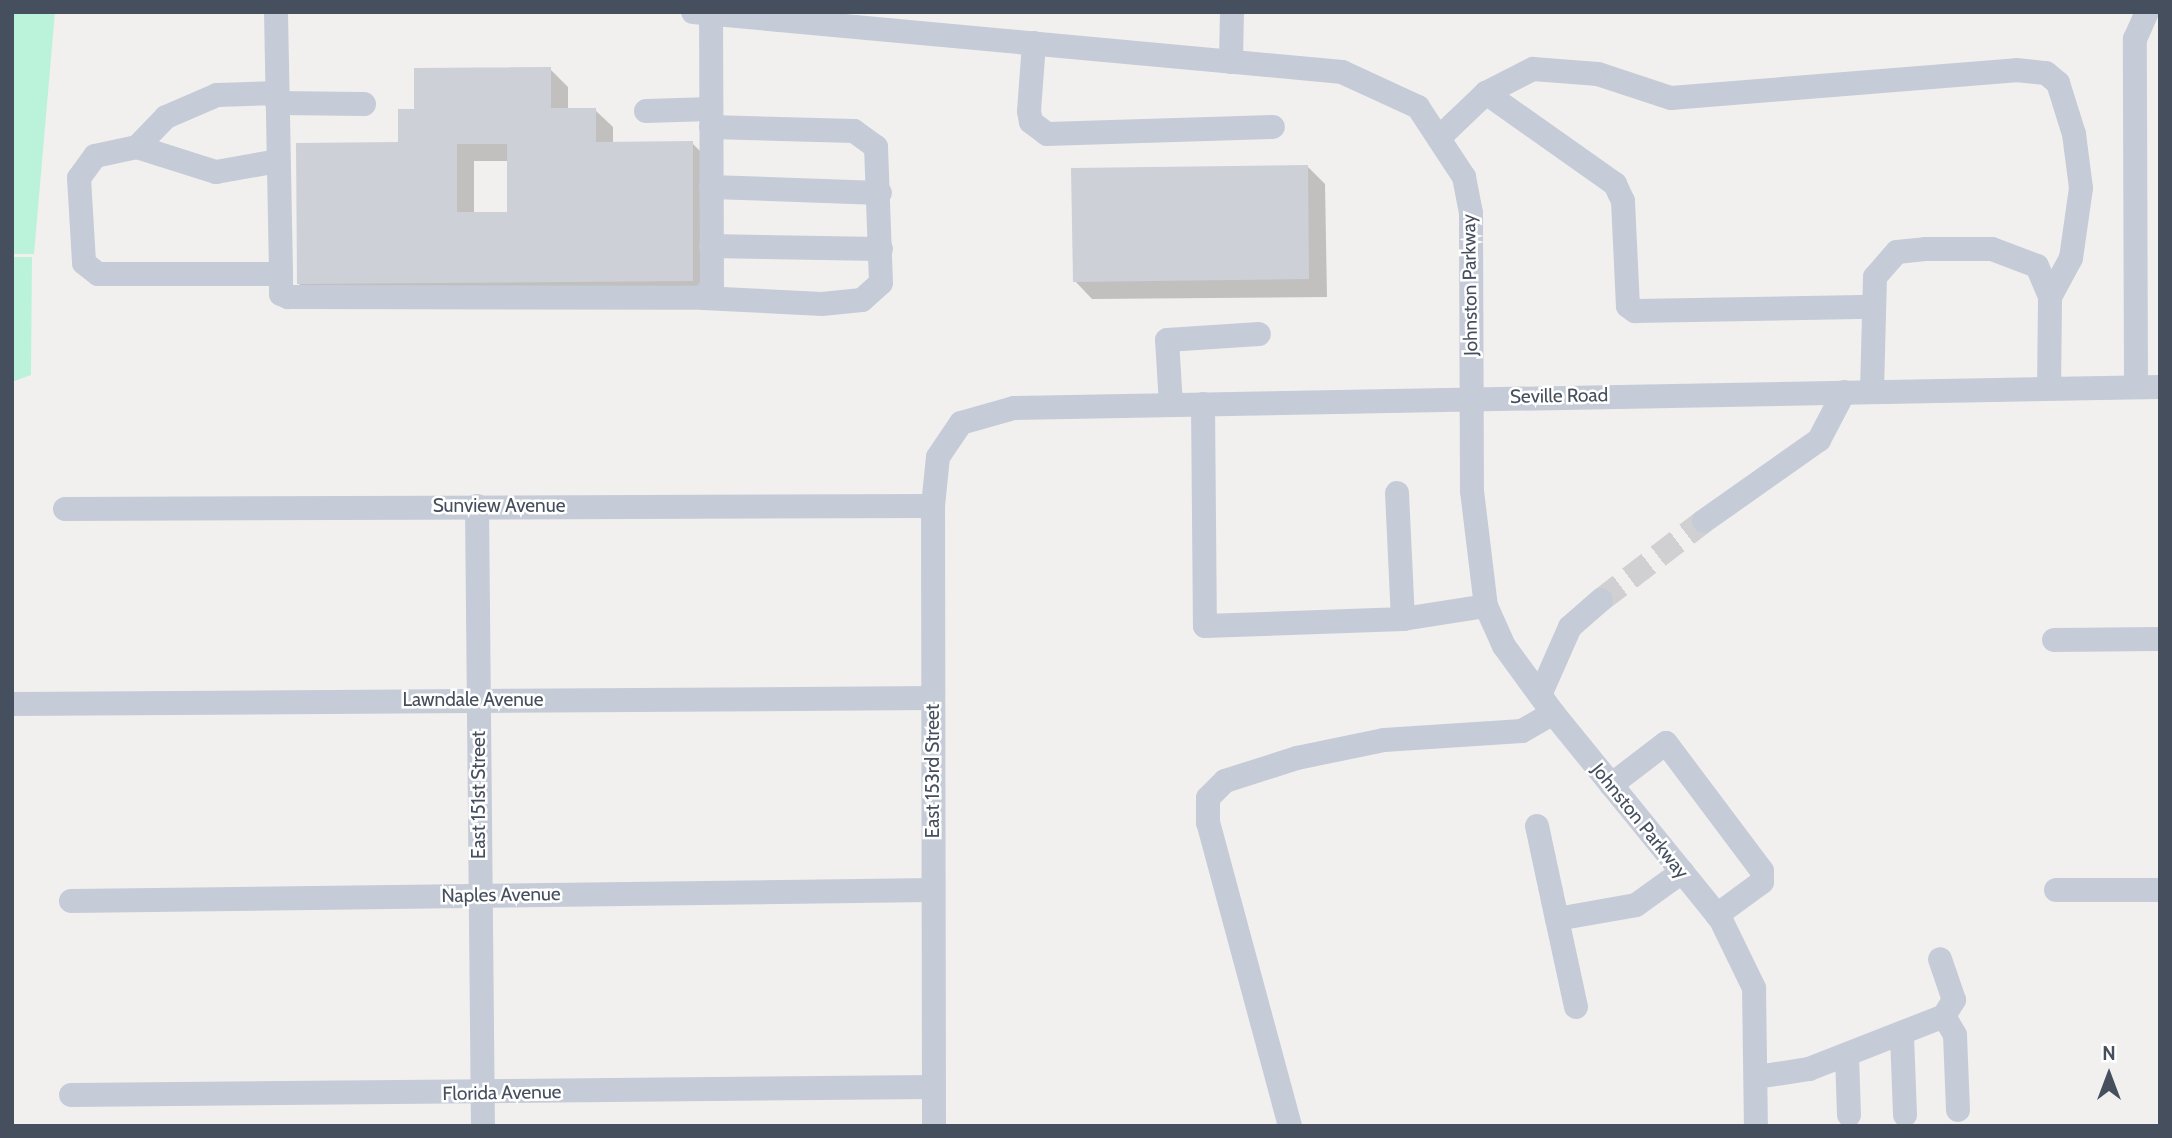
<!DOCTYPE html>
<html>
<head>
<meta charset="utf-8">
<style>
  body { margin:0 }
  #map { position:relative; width:2172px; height:1138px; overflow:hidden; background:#f2f0ef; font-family:Cabin,sans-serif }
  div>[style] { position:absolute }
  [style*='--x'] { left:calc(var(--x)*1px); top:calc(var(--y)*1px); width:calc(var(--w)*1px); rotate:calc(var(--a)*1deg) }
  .green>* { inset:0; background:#bbf2da }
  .shadow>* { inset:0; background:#0003 }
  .building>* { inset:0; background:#ced0d7 }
  .minor-tunnel>* { height:24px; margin-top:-12px; transform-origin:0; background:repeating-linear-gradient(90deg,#d0d0d2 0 24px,transparent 0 36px) }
  .minor>* { height:24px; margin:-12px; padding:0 12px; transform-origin:12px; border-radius:12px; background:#c5ccd8 }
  span { translate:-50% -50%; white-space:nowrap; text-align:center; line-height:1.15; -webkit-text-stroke:5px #fff; paint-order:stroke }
  .street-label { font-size:19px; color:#464f5e }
  .frame { position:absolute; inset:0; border:14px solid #464f5e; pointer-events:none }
  .north { position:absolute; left:2074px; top:1040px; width:70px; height:70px; -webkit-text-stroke:5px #fff; paint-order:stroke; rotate:0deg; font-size:19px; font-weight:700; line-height:28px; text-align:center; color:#464f5e }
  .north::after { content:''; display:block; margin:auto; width:24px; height:32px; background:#464f5e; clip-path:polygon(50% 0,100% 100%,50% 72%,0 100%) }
</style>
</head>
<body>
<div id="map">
  <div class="green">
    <i style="clip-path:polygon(12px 12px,55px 12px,34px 254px,12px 254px)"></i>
    <i style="clip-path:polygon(12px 257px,32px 257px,31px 375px,12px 382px)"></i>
  </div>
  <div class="shadow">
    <i style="clip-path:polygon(evenodd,550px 69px,568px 87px,568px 110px,595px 110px,613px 127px,613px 144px,692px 143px,710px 161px,711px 299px,316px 301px,298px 283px,400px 144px,416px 111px,550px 69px,474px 161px,508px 161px,508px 214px,474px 214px,474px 161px)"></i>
    <i style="clip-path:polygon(1307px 166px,1325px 184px,1327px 297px,1092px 299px,1075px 281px)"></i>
  </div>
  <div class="building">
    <i style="clip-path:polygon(evenodd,551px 67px,551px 108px,596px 108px,596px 142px,693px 141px,693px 281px,297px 284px,296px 143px,398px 142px,398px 109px,414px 109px,414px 68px,551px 67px,457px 144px,507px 144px,507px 212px,457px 212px,457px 144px)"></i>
    <i style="clip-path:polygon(1308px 165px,1309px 279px,1073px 282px,1071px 168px)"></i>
  </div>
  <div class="minor-tunnel">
    <i style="--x:1601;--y:600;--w:130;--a:-37.5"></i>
  </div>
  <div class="minor">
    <i style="--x:276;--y:12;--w:262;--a:88.9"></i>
    <i style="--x:281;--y:274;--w:20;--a:90"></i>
    <i style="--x:281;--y:294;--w:8;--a:23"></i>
    <i style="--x:288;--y:297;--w:415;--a:0.1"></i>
    <i style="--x:703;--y:298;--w:15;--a:-53"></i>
    <i style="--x:712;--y:286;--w:272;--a:-90.2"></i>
    <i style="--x:693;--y:12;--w:652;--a:5.28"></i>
    <i style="--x:1342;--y:72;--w:84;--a:24.7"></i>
    <i style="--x:1418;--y:107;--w:84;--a:56.7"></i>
    <i style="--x:1464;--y:177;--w:37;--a:79"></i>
    <i style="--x:1471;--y:213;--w:278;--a:89.8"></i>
    <i style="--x:1472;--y:491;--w:116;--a:83.1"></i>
    <i style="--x:1486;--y:606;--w:44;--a:65.8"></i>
    <i style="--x:1504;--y:646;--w:83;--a:53.8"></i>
    <i style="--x:1553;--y:713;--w:267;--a:50.9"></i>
    <i style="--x:1721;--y:920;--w:76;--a:64.1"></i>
    <i style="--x:1754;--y:988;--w:138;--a:89.2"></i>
    <i style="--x:1034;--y:43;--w:68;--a:94.2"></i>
    <i style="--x:1029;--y:111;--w:11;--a:80"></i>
    <i style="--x:1031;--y:122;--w:20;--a:37"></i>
    <i style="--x:1047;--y:134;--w:226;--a:-1.8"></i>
    <i style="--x:1231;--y:62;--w:50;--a:-88.9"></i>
    <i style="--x:277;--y:93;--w:60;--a:178.1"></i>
    <i style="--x:217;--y:95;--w:56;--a:156.7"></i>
    <i style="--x:166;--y:117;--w:42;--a:134"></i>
    <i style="--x:137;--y:147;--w:43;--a:167.9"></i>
    <i style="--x:95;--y:156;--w:27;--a:126"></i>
    <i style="--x:79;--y:178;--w:85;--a:86.6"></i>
    <i style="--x:84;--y:263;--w:18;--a:38"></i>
    <i style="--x:98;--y:274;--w:183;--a:0"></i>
    <i style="--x:1486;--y:93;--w:158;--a:35.2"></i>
    <i style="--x:1615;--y:184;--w:19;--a:65"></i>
    <i style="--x:1623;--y:201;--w:105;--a:87.3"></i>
    <i style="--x:1628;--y:306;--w:9;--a:36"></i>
    <i style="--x:1635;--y:311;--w:238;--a:-1"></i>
    <i style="--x:277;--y:103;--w:87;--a:0.7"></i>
    <i style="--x:646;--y:111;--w:65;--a:-1.8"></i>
    <i style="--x:1442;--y:135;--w:61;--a:-43.7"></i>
    <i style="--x:1486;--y:93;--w:53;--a:-27.1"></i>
    <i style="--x:1533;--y:69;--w:65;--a:4.4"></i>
    <i style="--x:1598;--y:74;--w:77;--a:18.2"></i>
    <i style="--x:1671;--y:98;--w:346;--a:-4.6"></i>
    <i style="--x:2016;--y:70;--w:30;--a:6"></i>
    <i style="--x:2046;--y:73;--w:16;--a:40"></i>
    <i style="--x:2058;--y:83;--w:53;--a:72.6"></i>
    <i style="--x:2074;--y:134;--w:54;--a:82.6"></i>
    <i style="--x:2081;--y:188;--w:71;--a:98.1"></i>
    <i style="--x:2071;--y:258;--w:44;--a:118.3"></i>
    <i style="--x:137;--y:147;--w:83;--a:17.6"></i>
    <i style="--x:216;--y:172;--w:63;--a:-10.1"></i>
    <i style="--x:711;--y:187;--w:169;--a:2"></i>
    <i style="--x:711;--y:246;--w:170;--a:1"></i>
    <i style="--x:703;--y:298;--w:119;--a:2.9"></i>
    <i style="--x:822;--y:304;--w:40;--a:-5.7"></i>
    <i style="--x:862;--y:300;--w:25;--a:-42"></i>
    <i style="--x:881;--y:283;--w:136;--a:-92.1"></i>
    <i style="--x:876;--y:147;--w:27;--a:-144"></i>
    <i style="--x:854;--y:131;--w:143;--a:-178.4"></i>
    <i style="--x:2136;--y:387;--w:348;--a:-90.2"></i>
    <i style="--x:2135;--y:39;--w:30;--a:-66"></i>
    <i style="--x:1872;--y:391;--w:114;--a:-88.5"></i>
    <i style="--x:1875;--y:277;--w:33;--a:-49"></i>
    <i style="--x:1897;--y:252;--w:28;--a:-6"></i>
    <i style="--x:1925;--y:249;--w:67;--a:0"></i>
    <i style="--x:1992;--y:249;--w:48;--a:20.7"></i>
    <i style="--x:2037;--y:266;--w:34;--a:67"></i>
    <i style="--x:2050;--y:297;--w:91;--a:90.6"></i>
    <i style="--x:1203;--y:404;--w:222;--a:89.5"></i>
    <i style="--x:1205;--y:626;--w:199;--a:-2"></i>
    <i style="--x:1171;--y:405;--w:65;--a:-93.5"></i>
    <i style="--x:1167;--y:340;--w:92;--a:-3.7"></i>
    <i style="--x:1397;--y:493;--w:126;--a:87.3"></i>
    <i style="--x:1403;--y:619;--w:84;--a:-8.9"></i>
    <i style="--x:477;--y:506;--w:620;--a:89.45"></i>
    <i style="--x:65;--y:509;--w:868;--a:-0.2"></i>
    <i style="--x:1704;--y:521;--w:141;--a:-35.2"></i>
    <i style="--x:1819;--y:440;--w:54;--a:-62.5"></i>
    <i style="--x:2054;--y:640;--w:106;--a:-0.5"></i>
    <i style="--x:1540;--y:695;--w:74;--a:-66.2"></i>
    <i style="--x:1570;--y:627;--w:41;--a:-41.1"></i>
    <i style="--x:12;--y:704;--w:921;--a:-0.37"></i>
    <i style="--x:1611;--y:785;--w:69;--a:-37.4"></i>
    <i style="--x:1666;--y:743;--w:160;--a:53.1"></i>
    <i style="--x:1762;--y:871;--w:11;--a:90"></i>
    <i style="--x:1762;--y:882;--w:56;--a:143.7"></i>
    <i style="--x:1537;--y:826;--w:95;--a:77.9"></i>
    <i style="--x:1557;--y:919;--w:80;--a:-10"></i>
    <i style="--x:1636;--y:905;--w:57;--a:-35.7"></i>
    <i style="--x:2056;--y:890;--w:104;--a:0"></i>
    <i style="--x:71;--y:901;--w:861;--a:-0.73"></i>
    <i style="--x:1557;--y:919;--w:90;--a:77.8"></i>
    <i style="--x:1944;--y:1016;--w:22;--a:60"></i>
    <i style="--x:1955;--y:1035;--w:75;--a:87.7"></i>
    <i style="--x:1902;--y:1036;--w:79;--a:87.8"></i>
    <i style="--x:1847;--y:1055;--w:60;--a:88.1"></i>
    <i style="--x:1757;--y:1077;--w:53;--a:-8.7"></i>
    <i style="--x:1809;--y:1069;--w:145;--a:-21.4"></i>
    <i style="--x:1944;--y:1016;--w:19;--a:-58"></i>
    <i style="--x:1954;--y:1000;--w:43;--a:-108.9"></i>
    <i style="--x:71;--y:1095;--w:862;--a:-0.53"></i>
    <i style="--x:934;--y:1126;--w:620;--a:-90.09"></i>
    <i style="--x:933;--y:506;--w:49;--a:-84.2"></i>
    <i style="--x:938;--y:457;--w:41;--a:-55.9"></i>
    <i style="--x:961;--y:423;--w:55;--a:-15.8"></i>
    <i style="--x:1014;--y:408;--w:1146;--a:-1.05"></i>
    <i style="--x:1290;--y:1126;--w:314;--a:-105.1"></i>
    <i style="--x:1208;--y:823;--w:25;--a:-90"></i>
    <i style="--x:1208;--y:798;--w:24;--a:-45"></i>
    <i style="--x:1225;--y:781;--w:76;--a:-17.7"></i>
    <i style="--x:1297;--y:758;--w:89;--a:-11.7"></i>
    <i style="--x:1384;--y:740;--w:138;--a:-3.7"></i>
    <i style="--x:1522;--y:731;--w:36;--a:-30"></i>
  </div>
  <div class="street-label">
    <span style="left:1470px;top:285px;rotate:-91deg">Johnston Parkway</span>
    <span style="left:1559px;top:396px;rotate:-1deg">Seville Road</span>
    <span style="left:499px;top:506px">Sunview Avenue</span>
    <span style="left:473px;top:700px">Lawndale Avenue</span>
    <span style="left:933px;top:771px;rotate:-90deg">East 153rd Street</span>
    <span style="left:479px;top:795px;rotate:-90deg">East 151st Street</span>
    <span style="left:1640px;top:821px;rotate:51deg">Johnston Parkway</span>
    <span style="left:501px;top:895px;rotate:-1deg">Naples Avenue</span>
    <span style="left:502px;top:1093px;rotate:-1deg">Florida Avenue</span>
  </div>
  <div class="frame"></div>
  <div class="north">N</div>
</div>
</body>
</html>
